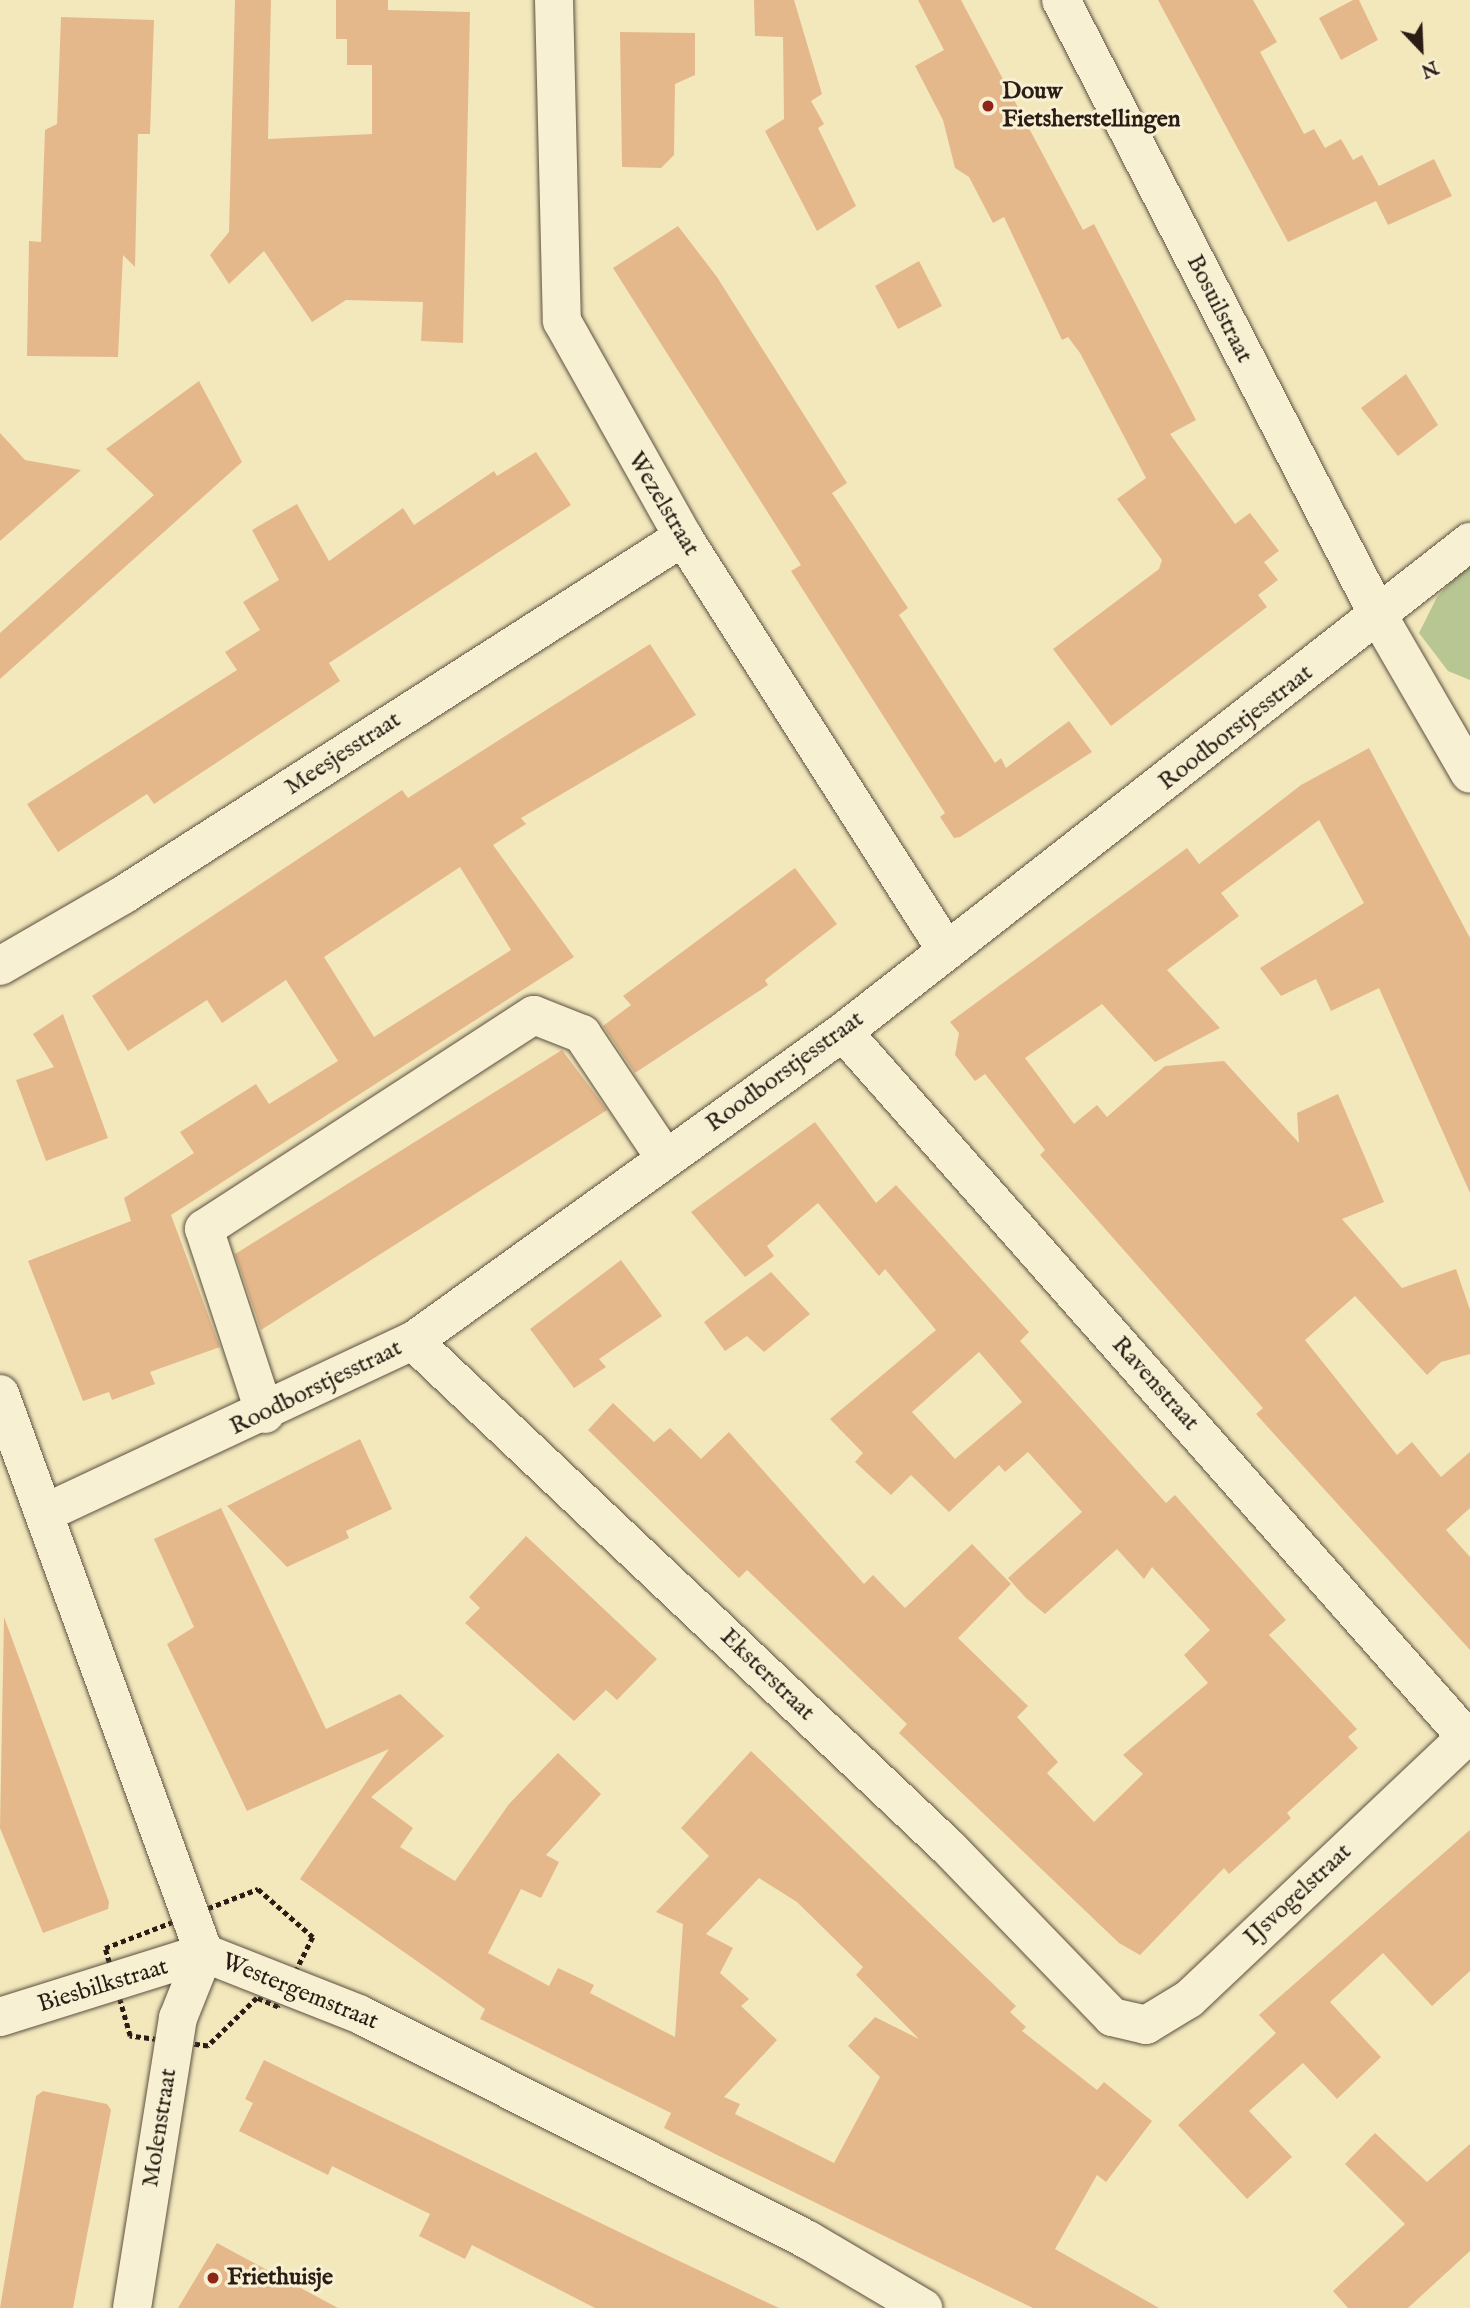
<!DOCTYPE html>
<html>
<head>
<meta charset="utf-8">
<style>
  body { margin:0 }
  #map { position:relative; width:1470px; height:2308px; overflow:hidden; background:#f3e8bc; font-family:"IM FELL English",serif }
  div>[style] { position:absolute }
  [style*='--x'] { left:calc(var(--x)*1px); top:calc(var(--y)*1px); width:calc(var(--w)*1px); rotate:calc(var(--a)*1deg) }
  .green>* { inset:0; background:#b8c693 }
  .building>* { inset:0; background:#e5b88c }
  .path>* { height:4.5px; margin-top:-2.25px; transform-origin:0; background:repeating-linear-gradient(90deg,#2b1d16 0 5px,transparent 0 8.5px) }
  .roads { filter:drop-shadow(0 0 2px #5d5040) drop-shadow(0 0 2px #5d5040) }
  .minor>* { height:38px; margin:-19px; padding:0 19px; transform-origin:19px; border-radius:19px; background:#f7f0d3 }
  .dots>* { width:19px; height:19px; translate:-50% -50%; box-sizing:border-box; border:4px solid #f7f0d3; border-radius:50% }
  span { translate:-50% -50%; white-space:nowrap; text-align:center; line-height:1.15; -webkit-text-stroke:6px #f7f0d3; paint-order:stroke }
  .poi-label { font-size:24px; color:#2b1d16; font-weight:700 }
  .left { translate:0 -50%; text-align:left }
  .street-label { font-size:24px; color:#2b1d16 }
  .north { position:absolute; left:1386px; top:14px; width:70px; height:70px; -webkit-text-stroke:5px #f7f0d3; paint-order:stroke; rotate:157deg; font-size:19px; font-weight:700; line-height:28px; text-align:center; color:#2b1d16 }
  .north::after { content:''; display:block; margin:auto; width:24px; height:32px; background:#2b1d16; clip-path:polygon(50% 0,100% 100%,50% 72%,0 100%) }
</style>
</head>
<body>
<div id="map">
  <div class="green">
    <i style="clip-path:polygon(1470px 562px,1470px 680px,1448px 671px,1419px 633px,1437px 597px)"></i>
  </div>
  <div class="building">
    <i style="clip-path:polygon(235px 0,271px 0,268px 139px,372px 134px,372px 65px,347px 65px,347px 39px,336px 39px,336px 0,388px 0,388px 10px,470px 12px,463px 343px,421px 341px,423px 302px,346px 300px,312px 322px,264px 251px,229px 284px,210px 255px,229px 232px)"></i>
    <i style="clip-path:polygon(754px 0,794px 0,822px 94px,811px 101px,824px 124px,818px 128px,856px 206px,817px 231px,765px 131px,784px 119px,783px 37px,755px 36px)"></i>
    <i style="clip-path:polygon(918px 0,961px 0,1083px 230px,1094px 224px,1196px 420px,1170px 434px,1235px 524px,1250px 513px,1279px 551px,1264px 562px,1278px 580px,1258px 595px,1267px 607px,1111px 726px,1053px 649px,1159px 569px,1162px 560px,1117px 499px,1146px 478px,1080px 353px,1068px 337px,1062px 340px,1004px 217px,993px 223px,969px 177px,955px 168px,943px 120px,915px 66px,944px 50px)"></i>
    <i style="clip-path:polygon(1158px 0,1253px 0,1277px 42px,1260px 52px,1304px 134px,1314px 129px,1325px 148px,1341px 139px,1353px 160px,1362px 155px,1379px 186px,1434px 159px,1452px 196px,1388px 225px,1376px 201px,1288px 242px)"></i>
    <i style="clip-path:polygon(1353px 0,1359px 0,1378px 40px,1341px 60px,1319px 18px)"></i>
    <i style="clip-path:polygon(61px 17px,154px 20px,150px 134px,138px 134px,135px 267px,123px 255px,118px 357px,27px 356px,29px 241px,41px 242px,45px 130px,57px 124px)"></i>
    <i style="clip-path:polygon(620px 32px,695px 33px,695px 75px,675px 84px,674px 155px,661px 168px,622px 167px)"></i>
    <i style="clip-path:polygon(678px 226px,717px 277px,847px 483px,832px 493px,908px 608px,899px 615px,995px 763px,1001px 758px,1006px 768px,1069px 721px,1092px 752px,960px 837px,954px 838px,940px 817px,945px 813px,791px 571px,801px 565px,613px 268px)"></i>
    <i style="clip-path:polygon(919px 261px,942px 306px,898px 329px,875px 286px)"></i>
    <i style="clip-path:polygon(1406px 374px,1438px 425px,1398px 456px,1361px 408px)"></i>
    <i style="clip-path:polygon(199px 381px,242px 462px,0 679px,0 633px,154px 495px,106px 449px)"></i>
    <i style="clip-path:polygon(0 433px,25px 460px,81px 470px,0 541px)"></i>
    <i style="clip-path:polygon(536px 452px,571px 505px,329px 663px,340px 681px,154px 804px,147px 794px,58px 852px,27px 804px,237px 670px,225px 652px,260px 630px,243px 602px,279px 580px,252px 530px,297px 504px,329px 561px,403px 508px,414px 525px,494px 471px,497px 476px)"></i>
    <i style="clip-path:polygon(evenodd,650px 644px,696px 715px,521px 818px,526px 824px,493px 845px,574px 957px,171px 1215px,220px 1347px,150px 1372px,155px 1384px,112px 1400px,109px 1392px,83px 1401px,28px 1261px,131px 1221px,124px 1198px,194px 1153px,180px 1132px,256px 1084px,269px 1104px,338px 1061px,286px 980px,222px 1023px,207px 1000px,128px 1051px,92px 996px,402px 790px,408px 798px,650px 644px,460px 867px,511px 950px,374px 1037px,324px 957px,460px 867px)"></i>
    <i style="clip-path:polygon(1369px 748px,1470px 938px,1470px 1193px,1379px 988px,1331px 1011px,1316px 979px,1281px 996px,1260px 968px,1364px 903px,1319px 820px,1221px 893px,1239px 916px,1167px 970px,1220px 1028px,1155px 1062px,1102px 1004px,1025px 1058px,1074px 1124px,1097px 1105px,1107px 1117px,1165px 1066px,1224px 1061px,1299px 1143px,1297px 1113px,1338px 1094px,1384px 1202px,1342px 1219px,1402px 1288px,1456px 1269px,1470px 1310px,1470px 1354px,1441px 1362px,1427px 1375px,1355px 1296px,1305px 1340px,1397px 1455px,1412px 1442px,1441px 1477px,1470px 1452px,1470px 1508px,1446px 1530px,1470px 1557px,1470px 1650px,1256px 1414px,1263px 1408px,1040px 1155px,1045px 1150px,985px 1074px,975px 1081px,955px 1055px,959px 1033px,950px 1022px,1187px 848px,1199px 864px,1301px 785px)"></i>
    <i style="clip-path:polygon(795px 868px,837px 924px,765px 980px,768px 985px,635px 1073px,603px 1026px,631px 1005px,623px 996px)"></i>
    <i style="clip-path:polygon(63px 1014px,108px 1138px,46px 1161px,16px 1080px,54px 1067px,33px 1034px)"></i>
    <i style="clip-path:polygon(562px 1050px,607px 1110px,261px 1330px,235px 1254px)"></i>
    <i style="clip-path:polygon(evenodd,815px 1122px,876px 1203px,896px 1185px,1029px 1332px,1020px 1341px,1166px 1503px,1175px 1495px,1286px 1620px,1269px 1635px,1357px 1729px,1348px 1737px,1358px 1748px,1287px 1813px,1291px 1818px,1229px 1874px,1224px 1868px,1140px 1955px,1119px 1943px,899px 1733px,907px 1724px,747px 1570px,739px 1578px,588px 1430px,613px 1403px,654px 1442px,670px 1428px,701px 1459px,729px 1432px,864px 1584px,873px 1575px,905px 1608px,972px 1544px,1011px 1584px,958px 1638px,1028px 1706px,1017px 1717px,1058px 1762px,1047px 1773px,1094px 1822px,1143px 1774px,1123px 1755px,1208px 1683px,1184px 1655px,1210px 1630px,1152px 1567px,1144px 1579px,1117px 1549px,1045px 1614px,1026px 1598px,1008px 1578px,1082px 1512px,1028px 1452px,1005px 1472px,999px 1465px,949px 1512px,911px 1475px,891px 1495px,855px 1462px,863px 1453px,830px 1419px,936px 1330px,885px 1269px,879px 1276px,818px 1203px,767px 1246px,774px 1256px,745px 1277px,691px 1212px,815px 1122px,979px 1352px,1022px 1402px,955px 1459px,912px 1412px,979px 1352px)"></i>
    <i style="clip-path:polygon(621px 1260px,662px 1316px,599px 1359px,606px 1367px,574px 1388px,530px 1329px)"></i>
    <i style="clip-path:polygon(771px 1272px,810px 1314px,764px 1352px,747px 1336px,725px 1351px,704px 1322px)"></i>
    <i style="clip-path:polygon(360px 1439px,392px 1509px,346px 1531px,349px 1538px,287px 1567px,227px 1506px)"></i>
    <i style="clip-path:polygon(evenodd,221px 1508px,326px 1729px,400px 1694px,444px 1736px,371px 1797px,413px 1828px,400px 1847px,455px 1881px,509px 1804px,558px 1753px,601px 1794px,546px 1855px,559px 1862px,541px 1898px,521px 1889px,488px 1953px,549px 1986px,558px 1968px,594px 1985px,590px 1993px,675px 2037px,683px 1924px,656px 1912px,709px 1856px,681px 1828px,751px 1751px,1016px 2006px,1010px 2012px,1026px 2027px,1022px 2031px,1097px 2090px,1104px 2082px,1152px 2121px,1106px 2182px,1097px 2175px,1055px 2249px,1159px 2308px,1033px 2308px,715px 2154px,664px 2128px,671px 2113px,480px 2019px,485px 2009px,300px 1879px,389px 1749px,247px 1811px,167px 1644px,194px 1627px,154px 1539px,221px 1508px,759px 1878px,797px 1902px,863px 1967px,856px 1975px,919px 2039px,875px 2017px,848px 2046px,880px 2077px,834px 2163px,735px 2114px,740px 2104px,724px 2097px,777px 2040px,741px 2006px,749px 1999px,720px 1973px,733px 1948px,706px 1934px,759px 1878px)"></i>
    <i style="clip-path:polygon(526px 1536px,657px 1659px,617px 1700px,606px 1690px,574px 1721px,465px 1623px,480px 1608px,469px 1597px)"></i>
    <i style="clip-path:polygon(4px 1617px,109px 1902px,108px 1909px,43px 1933px,0 1828px)"></i>
    <i style="clip-path:polygon(1470px 1830px,1470px 1971px,1432px 2006px,1383px 1953px,1330px 2002px,1381px 2057px,1337px 2099px,1303px 2063px,1249px 2111px,1292px 2157px,1247px 2199px,1178px 2125px,1276px 2033px,1259px 2015px)"></i>
    <i style="clip-path:polygon(264px 2060px,675px 2259px,779px 2308px,595px 2308px,472px 2245px,465px 2259px,419px 2236px,430px 2214px,332px 2166px,328px 2175px,239px 2131px,253px 2103px,245px 2099px)"></i>
    <i style="clip-path:polygon(43px 2091px,107px 2104px,111px 2110px,73px 2308px,0 2308px,36px 2096px)"></i>
    <i style="clip-path:polygon(1375px 2133px,1427px 2182px,1470px 2144px,1470px 2251px,1408px 2308px,1348px 2308px,1333px 2291px,1405px 2224px,1345px 2164px)"></i>
    <i style="clip-path:polygon(217px 2243px,338px 2308px,178px 2308px)"></i>
  </div>
  <div class="path">
    <i style="--x:258;--y:1889;--w:73;--a:41.1"></i>
    <i style="--x:313;--y:1937;--w:78;--a:116.6"></i>
    <i style="--x:278;--y:2007;--w:23;--a:-157"></i>
    <i style="--x:257;--y:1998;--w:69;--a:135.6"></i>
    <i style="--x:208;--y:2046;--w:79;--a:-172.7"></i>
    <i style="--x:130;--y:2036;--w:91;--a:-105.9"></i>
    <i style="--x:105;--y:1948;--w:164;--a:-21.1"></i>
  </div>
  <div class="roads">
    <div class="minor">
      <i style="--x:554;--y:0;--w:321;--a:88.6"></i>
      <i style="--x:562;--y:321;--w:248;--a:60.7"></i>
      <i style="--x:683;--y:537;--w:491;--a:57.5"></i>
      <i style="--x:1061;--y:0;--w:694;--a:62.73"></i>
      <i style="--x:1379;--y:617;--w:181;--a:59.9"></i>
      <i style="--x:0;--y:966;--w:142;--a:-30"></i>
      <i style="--x:123;--y:895;--w:665;--a:-32.59"></i>
      <i style="--x:843;--y:1032;--w:941;--a:48.53"></i>
      <i style="--x:413;--y:1341;--w:738;--a:43.41"></i>
      <i style="--x:949;--y:1848;--w:235;--a:46"></i>
      <i style="--x:1112;--y:2017;--w:35;--a:13"></i>
      <i style="--x:1146;--y:2025;--w:50;--a:-31.2"></i>
      <i style="--x:1189;--y:1999;--w:387;--a:-43.4"></i>
      <i style="--x:0;--y:1394;--w:595;--a:69.95"></i>
      <i style="--x:265;--y:1414;--w:195;--a:-108.2"></i>
      <i style="--x:204;--y:1229;--w:393;--a:-33"></i>
      <i style="--x:534;--y:1015;--w:52;--a:21.6"></i>
      <i style="--x:582;--y:1034;--w:149;--a:56.2"></i>
      <i style="--x:45;--y:1513;--w:406;--a:-25.1"></i>
      <i style="--x:413;--y:1341;--w:530;--a:-35.7"></i>
      <i style="--x:843;--y:1032;--w:796;--a:-38.01"></i>
      <i style="--x:204;--y:1953;--w:167;--a:21.5"></i>
      <i style="--x:359;--y:2014;--w:503;--a:26.72"></i>
      <i style="--x:808;--y:2240;--w:134;--a:30.6"></i>
      <i style="--x:0;--y:2017;--w:214;--a:-17.4"></i>
      <i style="--x:132;--y:2308;--w:294;--a:-81"></i>
      <i style="--x:178;--y:2018;--w:70;--a:-68.2"></i>
    </div>
  </div>
  <div class="dots">
    <i style="left:988px;top:106px;background:#8f2418"></i>
    <i style="left:213px;top:2278px;background:#8f2418"></i>
  </div>
  <div class="poi-label">
    <span class="left" style="left:1002px;top:106px">Douw<br>Fietsherstellingen</span>
    <span class="left" style="left:227px;top:2278px">Friethuisje</span>
  </div>
  <div class="street-label">
    <span style="left:1219px;top:309px;rotate:63deg">Bosuilstraat</span>
    <span style="left:663px;top:504px;rotate:59deg">Wezelstraat</span>
    <span style="left:1236px;top:728px;rotate:-38deg">Roodborstjesstraat</span>
    <span style="left:343px;top:754px;rotate:-33deg">Meesjesstraat</span>
    <span style="left:785px;top:1072px;rotate:-36deg">Roodborstjesstraat</span>
    <span style="left:1155px;top:1384px;rotate:48deg">Ravenstraat</span>
    <span style="left:316px;top:1388px;rotate:-26deg">Roodborstjesstraat</span>
    <span style="left:767px;top:1675px;rotate:44deg">Eksterstraat</span>
    <span style="left:1298px;top:1895px;rotate:-43deg">IJsvogelstraat</span>
    <span style="left:103px;top:1986px;rotate:-17deg">Biesbilkstraat</span>
    <span style="left:300px;top:1992px;rotate:22deg">Westergemstraat</span>
    <span style="left:160px;top:2128px;rotate:-81deg">Molenstraat</span>
  </div>
  <div class="north">N</div>
</div>
</body>
</html>
